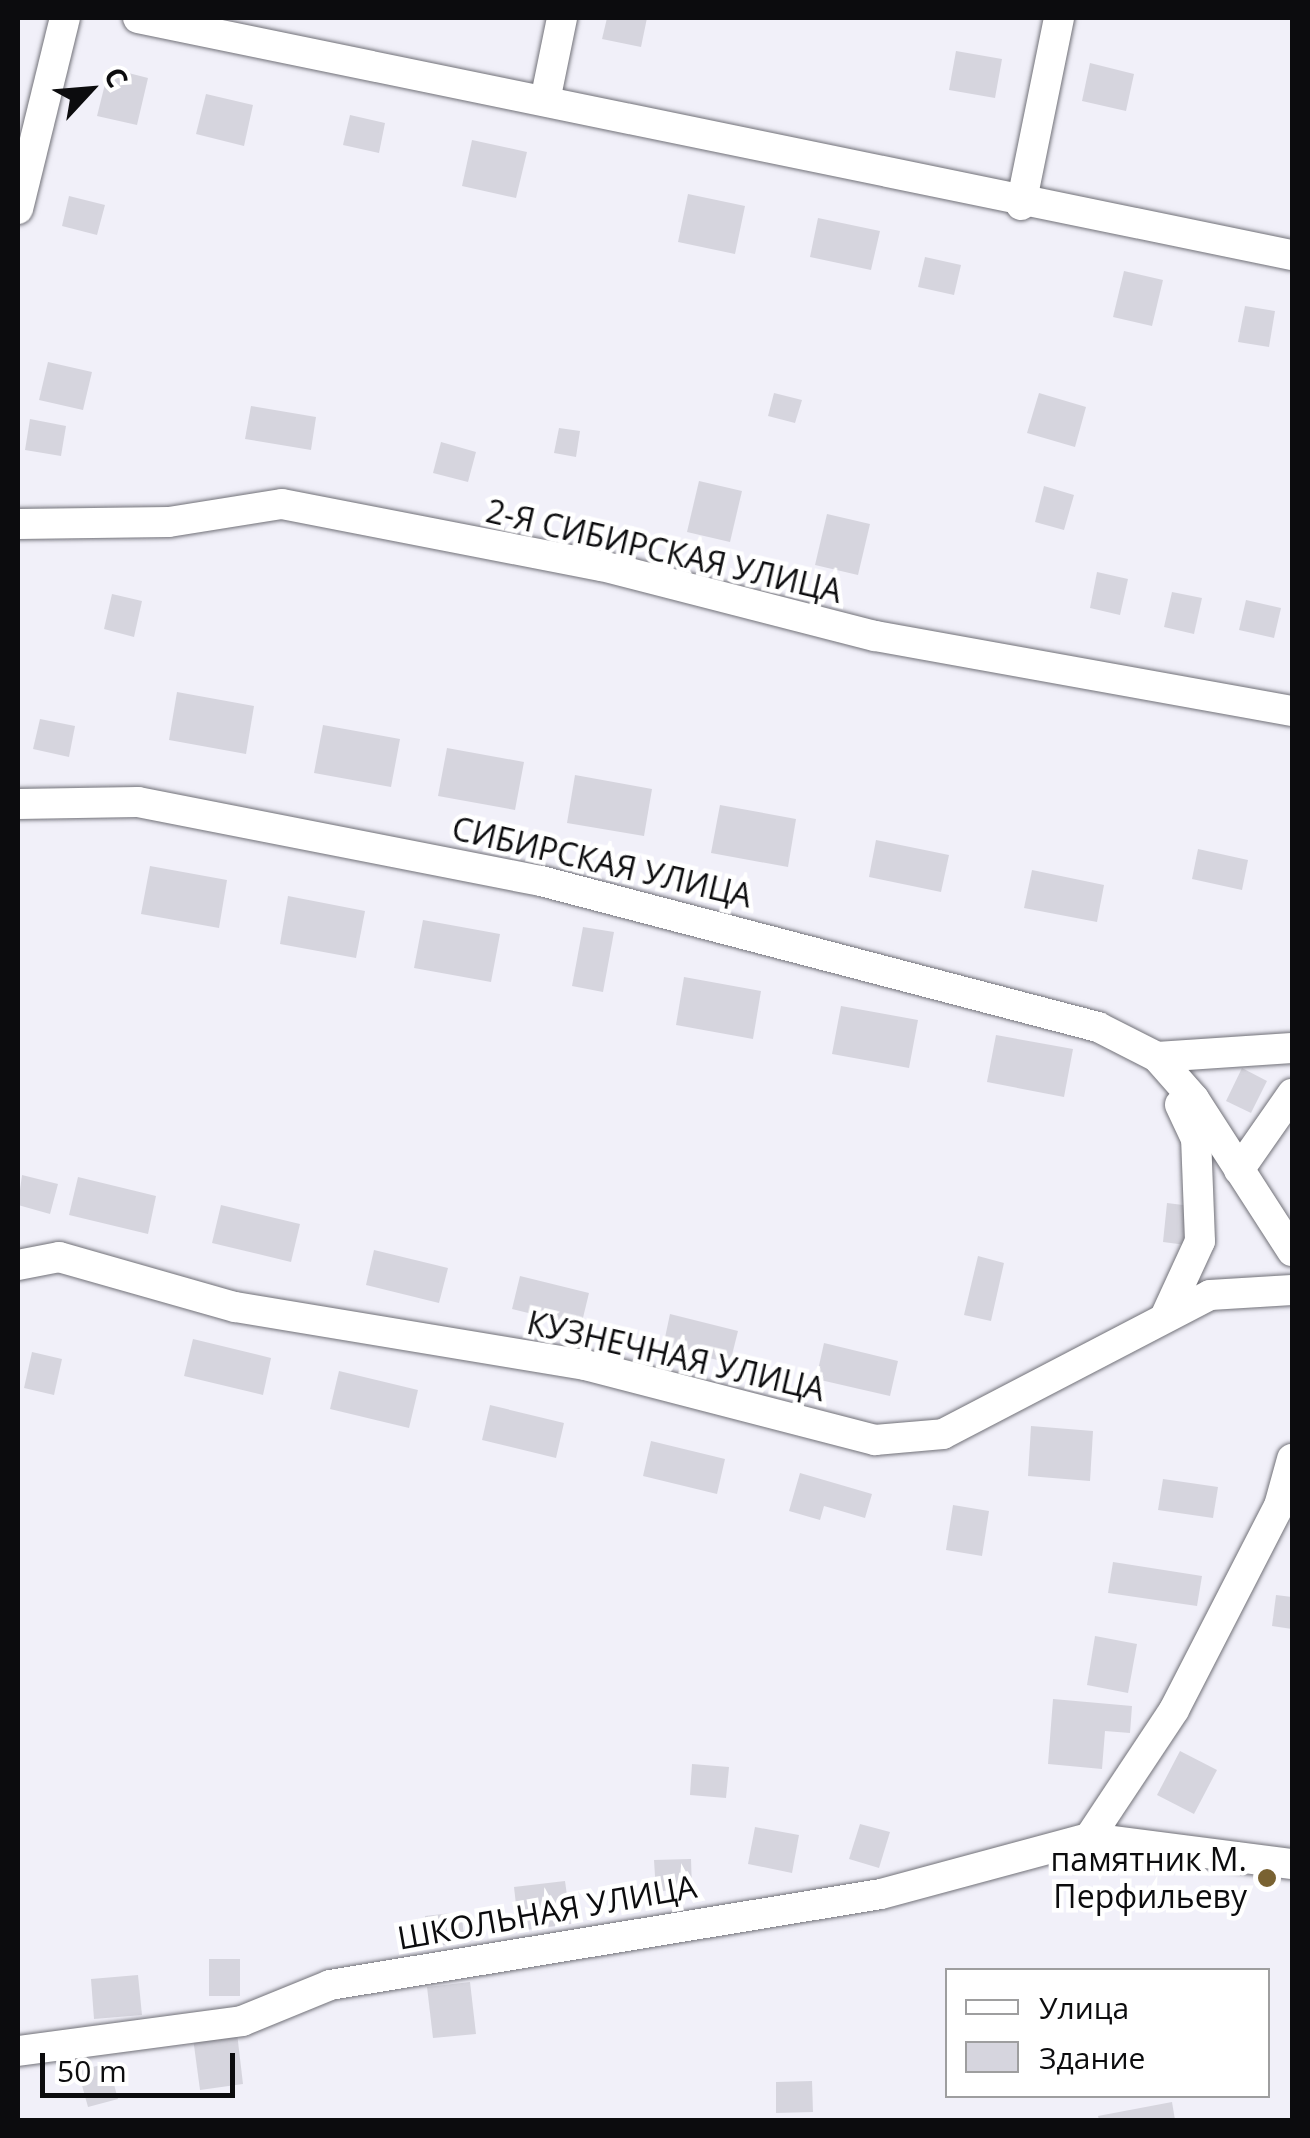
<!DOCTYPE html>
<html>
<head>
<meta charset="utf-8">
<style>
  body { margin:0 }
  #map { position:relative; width:1310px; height:2138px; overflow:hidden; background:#f1f0f9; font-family:"Open Sans",sans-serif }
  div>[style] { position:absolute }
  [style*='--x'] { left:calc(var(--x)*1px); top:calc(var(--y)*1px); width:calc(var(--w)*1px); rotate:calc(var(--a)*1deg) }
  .building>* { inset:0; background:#d6d5de }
  .roads { filter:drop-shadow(0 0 2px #717178) drop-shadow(0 0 2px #717178) }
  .minor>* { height:30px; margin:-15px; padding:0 15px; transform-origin:15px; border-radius:15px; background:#fff }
  .dots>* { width:28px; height:28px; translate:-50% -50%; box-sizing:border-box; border:5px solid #fff; border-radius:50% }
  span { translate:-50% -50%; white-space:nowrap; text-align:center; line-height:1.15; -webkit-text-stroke:9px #fff; paint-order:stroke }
  .street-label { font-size:32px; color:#0c0c0e }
  .poi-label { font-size:32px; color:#0c0c0e }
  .right { translate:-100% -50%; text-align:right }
  .frame { position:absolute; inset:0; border:20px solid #0c0c0e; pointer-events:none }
  .legend { position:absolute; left:945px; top:1968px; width:325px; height:130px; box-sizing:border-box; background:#fff; border:2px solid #9e9e9f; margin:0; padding:12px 18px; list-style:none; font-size:30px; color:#0c0c0e }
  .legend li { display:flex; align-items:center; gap:20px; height:50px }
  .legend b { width:50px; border:2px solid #9e9e9f }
  .north { position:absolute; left:40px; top:40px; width:100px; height:100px; -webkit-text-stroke:8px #fff; paint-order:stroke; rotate:64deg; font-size:28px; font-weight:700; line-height:40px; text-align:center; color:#0c0c0e }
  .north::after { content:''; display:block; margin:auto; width:35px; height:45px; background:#0c0c0e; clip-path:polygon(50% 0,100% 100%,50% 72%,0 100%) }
  .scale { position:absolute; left:40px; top:2053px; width:195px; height:45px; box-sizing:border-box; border:5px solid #0c0c0e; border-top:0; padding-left:12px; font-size:30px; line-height:35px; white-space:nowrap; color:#0c0c0e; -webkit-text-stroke:8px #fff; paint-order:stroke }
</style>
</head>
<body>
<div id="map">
  <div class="building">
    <i style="clip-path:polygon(607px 18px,647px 18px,641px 47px,602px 39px)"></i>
    <i style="clip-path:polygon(956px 51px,1002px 59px,995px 98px,949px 90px)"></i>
    <i style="clip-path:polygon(1090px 63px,1134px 74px,1126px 111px,1082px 101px)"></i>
    <i style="clip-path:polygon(109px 68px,148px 78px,137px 125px,97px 116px)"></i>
    <i style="clip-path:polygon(206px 94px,253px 105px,244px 146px,196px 134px)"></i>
    <i style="clip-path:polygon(350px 115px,385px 123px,379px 153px,343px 145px)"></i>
    <i style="clip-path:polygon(472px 140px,527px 152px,516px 198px,462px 186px)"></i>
    <i style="clip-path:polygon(688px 194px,745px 206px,735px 254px,678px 242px)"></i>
    <i style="clip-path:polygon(69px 196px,105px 205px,97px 235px,62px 226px)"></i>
    <i style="clip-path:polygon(818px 218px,880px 231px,871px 270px,810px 257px)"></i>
    <i style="clip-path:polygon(925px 257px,961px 265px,954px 295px,918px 287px)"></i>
    <i style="clip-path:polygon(1124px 271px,1163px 280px,1152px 326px,1113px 317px)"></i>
    <i style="clip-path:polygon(1245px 306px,1275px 311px,1269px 347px,1238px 342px)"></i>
    <i style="clip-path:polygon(48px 362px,92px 372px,83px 410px,39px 400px)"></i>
    <i style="clip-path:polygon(774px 393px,802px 400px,795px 423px,768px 416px)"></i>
    <i style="clip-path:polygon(1039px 393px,1086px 407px,1075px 447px,1027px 433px)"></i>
    <i style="clip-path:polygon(251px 406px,316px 417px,311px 450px,245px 439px)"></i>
    <i style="clip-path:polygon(30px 419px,66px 426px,61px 456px,25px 450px)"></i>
    <i style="clip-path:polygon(559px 428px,580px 431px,576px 457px,554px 453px)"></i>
    <i style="clip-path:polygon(441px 442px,476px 452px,468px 482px,433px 473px)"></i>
    <i style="clip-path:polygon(699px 481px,742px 491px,730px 542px,687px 532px)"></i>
    <i style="clip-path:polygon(1044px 486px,1074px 495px,1064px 530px,1035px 522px)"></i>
    <i style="clip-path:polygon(827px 514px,870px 524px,858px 575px,815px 565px)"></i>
    <i style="clip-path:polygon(1097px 572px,1128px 579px,1120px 615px,1090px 608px)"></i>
    <i style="clip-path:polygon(1172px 592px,1202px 598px,1194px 634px,1164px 627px)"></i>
    <i style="clip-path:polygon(112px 594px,142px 601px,134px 637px,104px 629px)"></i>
    <i style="clip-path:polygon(1246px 600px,1281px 608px,1274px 638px,1239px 630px)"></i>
    <i style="clip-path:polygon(177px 692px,254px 706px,246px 754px,169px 740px)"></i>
    <i style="clip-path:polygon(40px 719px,75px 726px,69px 757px,33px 749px)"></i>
    <i style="clip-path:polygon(323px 725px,400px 739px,391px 787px,314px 773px)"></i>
    <i style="clip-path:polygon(447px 748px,524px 762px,515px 810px,438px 796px)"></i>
    <i style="clip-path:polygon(575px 775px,652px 789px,644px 836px,567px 823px)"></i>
    <i style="clip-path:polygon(720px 805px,796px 819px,788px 867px,711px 853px)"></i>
    <i style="clip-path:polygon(876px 840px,949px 855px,941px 892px,869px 877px)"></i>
    <i style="clip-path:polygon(1198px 849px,1248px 860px,1242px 890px,1192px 879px)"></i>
    <i style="clip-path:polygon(150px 866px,227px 880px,219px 928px,141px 914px)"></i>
    <i style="clip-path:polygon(1032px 870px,1104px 885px,1097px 922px,1024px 908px)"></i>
    <i style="clip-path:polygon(288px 896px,365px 911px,356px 958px,280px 944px)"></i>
    <i style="clip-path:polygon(423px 920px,500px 934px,491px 982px,414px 968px)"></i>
    <i style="clip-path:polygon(583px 927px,614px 932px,603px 992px,572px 986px)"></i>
    <i style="clip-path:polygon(684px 977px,761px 991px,753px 1039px,676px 1025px)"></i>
    <i style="clip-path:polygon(841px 1006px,918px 1020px,909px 1068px,832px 1054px)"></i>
    <i style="clip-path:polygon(996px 1035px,1073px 1049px,1064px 1097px,987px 1082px)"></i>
    <i style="clip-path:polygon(1242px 1068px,1267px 1081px,1251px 1113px,1226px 1101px)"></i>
    <i style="clip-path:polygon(22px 1175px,58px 1184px,50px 1214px,18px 1205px)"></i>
    <i style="clip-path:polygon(78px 1177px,156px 1196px,148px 1234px,69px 1215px)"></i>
    <i style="clip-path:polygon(1167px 1203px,1191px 1206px,1186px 1245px,1163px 1242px)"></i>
    <i style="clip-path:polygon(221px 1205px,300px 1224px,291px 1262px,212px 1243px)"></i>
    <i style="clip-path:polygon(374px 1250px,448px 1268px,439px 1303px,366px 1285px)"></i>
    <i style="clip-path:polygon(978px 1256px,1004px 1263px,991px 1321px,964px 1315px)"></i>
    <i style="clip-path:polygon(520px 1276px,589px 1293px,581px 1326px,512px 1309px)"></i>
    <i style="clip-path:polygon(670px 1314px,738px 1331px,730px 1363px,663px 1347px)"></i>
    <i style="clip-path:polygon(193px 1339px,271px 1358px,263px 1395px,184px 1376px)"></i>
    <i style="clip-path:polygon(824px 1343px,898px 1361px,890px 1396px,816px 1379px)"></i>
    <i style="clip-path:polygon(32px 1352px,62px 1359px,54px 1395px,24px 1388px)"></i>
    <i style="clip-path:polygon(339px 1371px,418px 1390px,409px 1428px,330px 1409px)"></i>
    <i style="clip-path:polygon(490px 1405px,564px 1423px,556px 1458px,482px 1440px)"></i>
    <i style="clip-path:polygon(1031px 1426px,1093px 1431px,1090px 1481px,1028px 1476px)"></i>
    <i style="clip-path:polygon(651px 1441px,725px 1459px,717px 1494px,643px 1476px)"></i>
    <i style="clip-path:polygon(800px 1473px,872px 1494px,865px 1518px,824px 1506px,820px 1520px,789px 1511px)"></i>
    <i style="clip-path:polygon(1163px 1479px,1218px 1487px,1213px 1518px,1158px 1510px)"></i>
    <i style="clip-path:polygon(953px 1505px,989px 1511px,982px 1556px,946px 1550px)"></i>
    <i style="clip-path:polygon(1113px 1562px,1202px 1576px,1197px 1606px,1108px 1593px)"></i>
    <i style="clip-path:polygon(1276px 1595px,1292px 1597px,1292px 1629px,1272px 1626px)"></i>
    <i style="clip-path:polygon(1095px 1636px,1137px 1644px,1128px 1693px,1087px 1685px)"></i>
    <i style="clip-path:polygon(1053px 1699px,1132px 1706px,1130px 1733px,1105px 1731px,1102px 1769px,1048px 1764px)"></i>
    <i style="clip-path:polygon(1180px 1751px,1217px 1770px,1194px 1814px,1157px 1795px)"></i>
    <i style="clip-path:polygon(692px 1764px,729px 1767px,726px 1798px,690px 1795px)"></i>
    <i style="clip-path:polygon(860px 1824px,890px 1832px,879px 1868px,849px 1859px)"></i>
    <i style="clip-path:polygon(755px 1827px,799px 1835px,792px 1873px,748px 1864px)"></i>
    <i style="clip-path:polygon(691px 1859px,692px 1890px,656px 1891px,654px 1860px)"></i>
    <i style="clip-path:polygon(565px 1881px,571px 1924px,519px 1931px,514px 1887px)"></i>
    <i style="clip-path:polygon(461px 1912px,465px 1942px,429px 1947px,425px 1916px)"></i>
    <i style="clip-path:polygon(209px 1959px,240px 1959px,240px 1996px,209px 1996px)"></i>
    <i style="clip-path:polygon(138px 1975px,142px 2015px,94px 2019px,91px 1979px)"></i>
    <i style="clip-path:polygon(470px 1982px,476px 2034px,433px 2038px,427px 1987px)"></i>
    <i style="clip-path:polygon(237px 2033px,243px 2084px,200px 2090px,193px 2038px)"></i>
    <i style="clip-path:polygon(108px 2063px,118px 2099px,88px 2107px,78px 2071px)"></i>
    <i style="clip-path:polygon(812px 2081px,813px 2112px,776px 2113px,776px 2082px)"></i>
    <i style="clip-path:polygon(1172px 2102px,1175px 2120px,1099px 2120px,1098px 2116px)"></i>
  </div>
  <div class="roads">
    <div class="minor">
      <i style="--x:138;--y:18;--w:1178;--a:11.61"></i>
      <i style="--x:545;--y:101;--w:85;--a:-78.4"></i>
      <i style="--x:1021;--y:205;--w:191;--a:-78.5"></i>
      <i style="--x:18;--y:209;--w:197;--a:-76.2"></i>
      <i style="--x:18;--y:524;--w:151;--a:-0.8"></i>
      <i style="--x:169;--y:522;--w:114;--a:-9.1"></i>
      <i style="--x:282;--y:504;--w:326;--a:11"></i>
      <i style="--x:602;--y:566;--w:282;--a:14.4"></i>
      <i style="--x:875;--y:636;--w:424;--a:10.2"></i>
      <i style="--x:18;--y:804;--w:120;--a:-1"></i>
      <i style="--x:138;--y:802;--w:411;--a:11.1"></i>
      <i style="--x:541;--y:881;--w:576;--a:14.69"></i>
      <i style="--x:1098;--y:1027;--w:66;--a:27"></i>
      <i style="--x:1157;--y:1057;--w:56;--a:48.6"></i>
      <i style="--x:1194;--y:1099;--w:181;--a:57.2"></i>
      <i style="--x:1157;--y:1057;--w:135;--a:-3.8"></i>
      <i style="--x:1239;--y:1170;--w:93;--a:-55.1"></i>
      <i style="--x:18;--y:1265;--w:42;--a:-11"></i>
      <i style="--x:59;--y:1257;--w:183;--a:15.9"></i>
      <i style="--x:235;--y:1307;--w:355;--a:9.4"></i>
      <i style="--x:585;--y:1365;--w:300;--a:14.5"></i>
      <i style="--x:875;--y:1440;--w:68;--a:-5"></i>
      <i style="--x:943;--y:1434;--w:301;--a:-27.5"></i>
      <i style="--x:1210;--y:1295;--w:82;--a:-3.5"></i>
      <i style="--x:1166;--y:1315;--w:81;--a:-65.3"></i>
      <i style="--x:1200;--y:1241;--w:102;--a:-92.2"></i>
      <i style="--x:1196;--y:1139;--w:38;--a:-115"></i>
      <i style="--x:1089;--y:1838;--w:154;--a:-56.4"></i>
      <i style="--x:1174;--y:1710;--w:229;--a:-62.8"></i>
      <i style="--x:1279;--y:1506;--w:49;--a:-74.5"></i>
      <i style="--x:18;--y:2051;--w:226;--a:-7.6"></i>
      <i style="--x:242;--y:2021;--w:95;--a:-22.2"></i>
      <i style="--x:330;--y:1985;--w:558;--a:-9.38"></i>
      <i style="--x:881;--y:1894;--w:215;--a:-15.1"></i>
      <i style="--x:1089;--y:1838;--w:205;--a:7.3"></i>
    </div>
  </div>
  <div class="dots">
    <i style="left:1267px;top:1878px;background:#796232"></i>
  </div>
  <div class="street-label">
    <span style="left:664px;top:551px;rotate:13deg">2-Я СИБИРСКАЯ УЛИЦА</span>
    <span style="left:602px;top:862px;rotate:13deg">СИБИРСКАЯ УЛИЦА</span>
    <span style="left:676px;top:1356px;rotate:13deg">КУЗНЕЧНАЯ УЛИЦА</span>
    <span style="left:547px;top:1912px;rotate:-10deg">ШКОЛЬНАЯ УЛИЦА</span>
  </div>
  <div class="poi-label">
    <span class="right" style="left:1247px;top:1878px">памятник М.<br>Перфильеву</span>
  </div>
  <div class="frame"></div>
  <ul class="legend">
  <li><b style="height:12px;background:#fff"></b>Улица</li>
  <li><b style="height:28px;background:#d6d5de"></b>Здание</li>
  </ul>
  <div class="north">С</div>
  <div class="scale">50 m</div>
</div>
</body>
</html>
